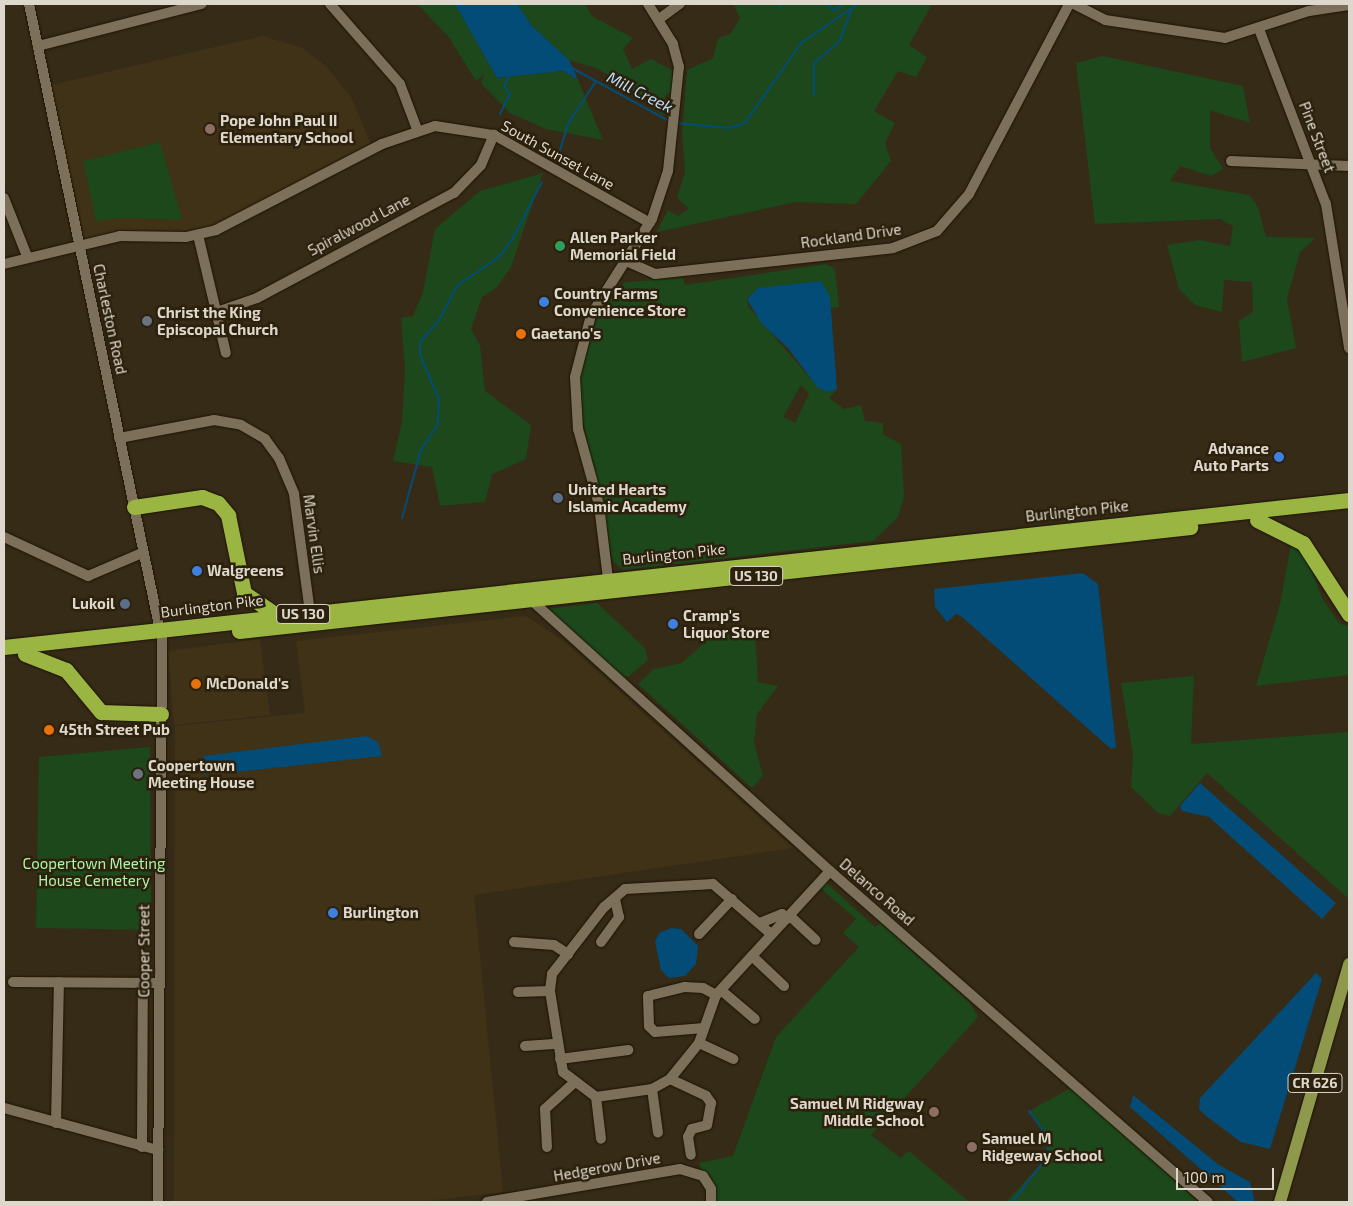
<!DOCTYPE html>
<html>
<head>
<meta charset="utf-8">
<style>
  body { margin:0 }
  #map { position:relative; width:1353px; height:1206px; overflow:hidden; background:#362b17; font-family:"Exo 2",sans-serif }
  div>[style] { position:absolute }
  [style*='--x'] { left:calc(var(--x)*1px); top:calc(var(--y)*1px); width:calc(var(--w)*1px); rotate:calc(var(--a)*1deg) }
  .built>* { inset:0; background:#403217 }
  .green>* { inset:0; background:#1c481b }
  .water>* { inset:0; background:#024c77 }
  .stream>* { height:2px; margin:-1px; padding:0 1px; transform-origin:1px; border-radius:1px; background:#024c77 }
  .roads { filter:drop-shadow(0 0 1px #1d1302) drop-shadow(0 0 1px #1d1302) }
  .minor>* { height:10px; margin:-5px; padding:0 5px; transform-origin:5px; border-radius:5px; background:#7c705a }
  .major>* { height:12px; margin:-6px; padding:0 6px; transform-origin:6px; border-radius:6px; background:#8e994c }
  .highway>* { height:15px; margin:-7.5px; padding:0 7.5px; transform-origin:7.5px; border-radius:7.5px; background:#9ab542 }
  .dots>* { width:14px; height:14px; translate:-50% -50%; box-sizing:border-box; border:2px solid #2c210d; border-radius:50% }
  span { translate:-50% -50%; white-space:nowrap; text-align:center; line-height:1.15; -webkit-text-stroke:5px #2c210d; paint-order:stroke }
  .shield-label span { padding:1px 4px; background:#2c210d; border:1px solid; border-radius:4px; -webkit-text-stroke-width:0 }
  .shield-label { font-size:14px; color:#ded7cb; font-weight:700 }
  .poi-label { font-size:15px; color:#ded7cb; font-weight:700 }
  .left { translate:0 -50%; text-align:left }
  .right { translate:-100% -50%; text-align:right }
  .street-label { font-size:15px; color:#ded7cb }
  .park-label { font-size:15px; color:#abf4a7 }
  .water-label { font-size:16px; color:#bcddf8; font-style:italic }
  .frame { position:absolute; inset:0; border:5px solid #ded7cb; pointer-events:none }
  .scale { position:absolute; left:1176px; top:1168px; width:98px; height:22px; box-sizing:border-box; border:2px solid #ded7cb; border-top:0; padding-left:6px; font-size:15px; line-height:18px; white-space:nowrap; color:#ded7cb; -webkit-text-stroke:4px #2c210d; paint-order:stroke }
</style>
</head>
<body>
<div id="map">
  <div class="built">
    <i style="clip-path:polygon(263px 36px,302px 48px,326px 66px,351px 97px,373px 149px,206px 233px,148px 234px,80px 245px,47px 86px)"></i>
    <i style="clip-path:polygon(526px 616px,565px 642px,793px 848px,474px 895px,503px 1192px,417px 1202px,174px 1202px,175px 726px,305px 713px,296px 641px)"></i>
    <i style="clip-path:polygon(260px 639px,270px 715px,174px 725px,168px 651px)"></i>
  </div>
  <div class="green">
    <i style="clip-path:polygon(417px 4px,455px 4px,497px 78px,563px 71px,578px 80px,603px 140px,546px 129px,510px 113px,481px 83px,485px 74px,476px 81px,448px 36px)"></i>
    <i style="clip-path:polygon(517px 4px,585px 4px,592px 16px,633px 38px,623px 49px,632px 69px,651px 59px,672px 70px,672px 91px,665px 96px,663px 116px,627px 86px,596px 68px,569px 60px,532px 26px)"></i>
    <i style="clip-path:polygon(733px 4px,932px 4px,909px 45px,927px 57px,916px 77px,898px 71px,874px 111px,895px 123px,885px 143px,891px 161px,856px 204px,796px 202px,657px 232px,668px 210px,678px 216px,689px 209px,677px 198px,685px 172px,682px 134px,687px 70px,713px 58px,718px 39px,731px 33px,740px 18px)"></i>
    <i style="clip-path:polygon(1103px 56px,1243px 86px,1250px 123px,1210px 110px,1210px 148px,1223px 169px,1211px 176px,1180px 166px,1170px 181px,1249px 195px,1258px 207px,1266px 237px,1316px 238px,1300px 252px,1287px 299px,1296px 348px,1242px 362px,1239px 321px,1253px 312px,1252px 282px,1224px 280px,1222px 312px,1195px 305px,1179px 289px,1167px 245px,1200px 240px,1230px 246px,1233px 226px,1220px 219px,1095px 224px,1076px 63px)"></i>
    <i style="clip-path:polygon(160px 142px,182px 220px,121px 218px,96px 221px,83px 161px)"></i>
    <i style="clip-path:polygon(543px 173px,511px 267px,497px 287px,482px 297px,471px 329px,480px 345px,485px 391px,531px 425px,526px 459px,492px 474px,485px 502px,440px 506px,432px 467px,393px 461px,402px 422px,405px 369px,401px 318px,413px 316px,423px 292px,435px 229px,480px 191px)"></i>
    <i style="clip-path:polygon(evenodd,826px 264px,835px 269px,839px 307px,831px 308px,821px 281px,758px 289px,747px 299px,748px 306px,818px 387px,837px 389px,829px 398px,844px 409px,861px 405px,865px 421px,883px 423px,883px 434px,901px 444px,904px 497px,898px 517px,873px 541px,623px 570px,613px 561px,583px 421px,579px 382px,595px 322px,605px 304px,625px 282px,683px 278px,685px 285px,826px 264px,801px 385px,809px 394px,795px 423px,783px 417px,801px 385px)"></i>
    <i style="clip-path:polygon(1291px 544px,1307px 559px,1322px 598px,1339px 623px,1349px 627px,1349px 675px,1256px 686px,1280px 604px)"></i>
    <i style="clip-path:polygon(597px 603px,645px 648px,648px 660px,628px 677px,620px 676px,546px 609px)"></i>
    <i style="clip-path:polygon(755px 632px,758px 682px,778px 686px,757px 714px,754px 742px,763px 776px,752px 788px,638px 684px,654px 669px,682px 663px,715px 633px)"></i>
    <i style="clip-path:polygon(1194px 676px,1191px 744px,1349px 732px,1349px 899px,1207px 773px,1170px 816px,1158px 813px,1131px 787px,1133px 754px,1121px 683px)"></i>
    <i style="clip-path:polygon(150px 747px,151px 930px,36px 928px,39px 757px)"></i>
    <i style="clip-path:polygon(823px 880px,875px 927px,880px 923px,970px 1003px,978px 1017px,871px 1135px,901px 1158px,909px 1151px,969px 1202px,716px 1202px,699px 1163px,733px 1156px,776px 1037px,859px 947px,843px 933px,856px 919px,818px 886px)"></i>
    <i style="clip-path:polygon(1071px 1088px,1198px 1202px,1006px 1202px,1048px 1156px,1047px 1136px,1029px 1111px)"></i>
  </div>
  <div class="water">
    <i style="clip-path:polygon(455px 4px,517px 4px,532px 26px,569px 60px,578px 80px,563px 71px,497px 78px)"></i>
    <i style="clip-path:polygon(821px 281px,830px 297px,837px 389px,829px 392px,818px 388px,788px 348px,762px 324px,747px 299px,758px 288px)"></i>
    <i style="clip-path:polygon(1083px 573px,1098px 584px,1116px 747px,1111px 749px,962px 617px,956px 614px,947px 622px,935px 607px,934px 589px)"></i>
    <i style="clip-path:polygon(367px 736px,378px 742px,382px 756px,218px 774px,203px 774px,197px 767px,204px 756px)"></i>
    <i style="clip-path:polygon(1200px 783px,1336px 903px,1322px 919px,1209px 817px,1182px 811px,1180px 806px)"></i>
    <i style="clip-path:polygon(671px 928px,681px 929px,698px 946px,696px 964px,685px 976px,669px 978px,661px 970px,655px 942px,659px 933px)"></i>
    <i style="clip-path:polygon(1316px 973px,1322px 979px,1270px 1149px,1241px 1142px,1206px 1116px,1199px 1109px,1200px 1098px)"></i>
    <i style="clip-path:polygon(1133px 1095px,1219px 1165px,1250px 1182px,1255px 1202px,1238px 1202px,1130px 1107px)"></i>
  </div>
  <div class="stream">
    <i style="--x:826;--y:4;--w:11;--a:38"></i>
    <i style="--x:835;--y:11;--w:11;--a:-41"></i>
    <i style="--x:779;--y:8;--w:4;--a:-76"></i>
    <i style="--x:570;--y:67;--w:113;--a:28.6"></i>
    <i style="--x:814;--y:95;--w:32;--a:-90"></i>
    <i style="--x:814;--y:63;--w:33;--a:-40"></i>
    <i style="--x:839;--y:42;--w:36;--a:-69"></i>
    <i style="--x:500;--y:114;--w:22;--a:-63"></i>
    <i style="--x:510;--y:94;--w:10;--a:-127"></i>
    <i style="--x:504;--y:86;--w:11;--a:-63"></i>
    <i style="--x:676;--y:123;--w:53;--a:5.4"></i>
    <i style="--x:729;--y:128;--w:17;--a:-17"></i>
    <i style="--x:745;--y:123;--w:98;--a:-55"></i>
    <i style="--x:801;--y:43;--w:69;--a:-34.4"></i>
    <i style="--x:558;--y:157;--w:37;--a:-73"></i>
    <i style="--x:569;--y:122;--w:49;--a:-56.6"></i>
    <i style="--x:402;--y:518;--w:71;--a:-74.4"></i>
    <i style="--x:421;--y:450;--w:31;--a:-57"></i>
    <i style="--x:438;--y:424;--w:25;--a:-88"></i>
    <i style="--x:439;--y:399;--w:48;--a:-113.4"></i>
    <i style="--x:420;--y:355;--w:13;--a:-90"></i>
    <i style="--x:420;--y:342;--w:29;--a:-49"></i>
    <i style="--x:439;--y:320;--w:40;--a:-62"></i>
    <i style="--x:458;--y:285;--w:50;--a:-34.3"></i>
    <i style="--x:499;--y:257;--w:21;--a:-53"></i>
    <i style="--x:512;--y:240;--w:65;--a:-62.7"></i>
    <i style="--x:1012;--y:1202;--w:58;--a:-52"></i>
    <i style="--x:1048;--y:1156;--w:20;--a:-93"></i>
    <i style="--x:1047;--y:1136;--w:31;--a:-126"></i>
  </div>
  <div class="roads">
    <div class="minor">
      <i style="--x:29;--y:4;--w:650;--a:78.19"></i>
      <i style="--x:162;--y:640;--w:562;--a:90.41"></i>
      <i style="--x:330;--y:4;--w:106;--a:48.8"></i>
      <i style="--x:400;--y:84;--w:48;--a:69.3"></i>
      <i style="--x:1074;--y:4;--w:35;--a:27"></i>
      <i style="--x:1105;--y:20;--w:121;--a:8.5"></i>
      <i style="--x:1225;--y:38;--w:88;--a:-17.8"></i>
      <i style="--x:1309;--y:11;--w:40;--a:-8.5"></i>
      <i style="--x:659;--y:19;--w:26;--a:-36"></i>
      <i style="--x:1259;--y:29;--w:187;--a:69.1"></i>
      <i style="--x:1326;--y:204;--w:146;--a:80.9"></i>
      <i style="--x:38;--y:46;--w:169;--a:-14.4"></i>
      <i style="--x:1231;--y:161;--w:118;--a:2.4"></i>
      <i style="--x:4;--y:198;--w:62;--a:68.4"></i>
      <i style="--x:198;--y:235;--w:121;--a:76.7"></i>
      <i style="--x:626;--y:261;--w:32;--a:24"></i>
      <i style="--x:655;--y:274;--w:239;--a:-6.2"></i>
      <i style="--x:893;--y:248;--w:47;--a:-21.1"></i>
      <i style="--x:937;--y:231;--w:49;--a:-49.1"></i>
      <i style="--x:969;--y:194;--w:215;--a:-62.2"></i>
      <i style="--x:4;--y:264;--w:119;--a:-13.6"></i>
      <i style="--x:120;--y:236;--w:66;--a:0.9"></i>
      <i style="--x:186;--y:237;--w:31;--a:-13"></i>
      <i style="--x:216;--y:230;--w:187;--a:-27.4"></i>
      <i style="--x:382;--y:144;--w:56;--a:-18.8"></i>
      <i style="--x:435;--y:126;--w:60;--a:8.7"></i>
      <i style="--x:494;--y:135;--w:179;--a:29.4"></i>
      <i style="--x:214;--y:313;--w:46;--a:-19.2"></i>
      <i style="--x:257;--y:298;--w:223;--a:-28.1"></i>
      <i style="--x:454;--y:193;--w:39;--a:-46"></i>
      <i style="--x:481;--y:165;--w:33;--a:-67"></i>
      <i style="--x:119;--y:438;--w:97;--a:-10.7"></i>
      <i style="--x:214;--y:420;--w:27;--a:10"></i>
      <i style="--x:241;--y:425;--w:28;--a:30"></i>
      <i style="--x:265;--y:439;--w:24;--a:54"></i>
      <i style="--x:279;--y:458;--w:39;--a:67"></i>
      <i style="--x:294;--y:494;--w:120;--a:82.3"></i>
      <i style="--x:4;--y:537;--w:93;--a:24.9"></i>
      <i style="--x:88;--y:576;--w:59;--a:-23.1"></i>
      <i style="--x:609;--y:587;--w:83;--a:-97"></i>
      <i style="--x:599;--y:505;--w:79;--a:-105.4"></i>
      <i style="--x:578;--y:429;--w:52;--a:-93.3"></i>
      <i style="--x:575;--y:377;--w:64;--a:-75.5"></i>
      <i style="--x:591;--y:315;--w:114;--a:-57.6"></i>
      <i style="--x:652;--y:219;--w:51;--a:-71.6"></i>
      <i style="--x:668;--y:171;--w:105;--a:-84"></i>
      <i style="--x:679;--y:67;--w:24;--a:-105"></i>
      <i style="--x:673;--y:44;--w:47;--a:-122"></i>
      <i style="--x:530;--y:599;--w:405;--a:42.2"></i>
      <i style="--x:830;--y:871;--w:502;--a:41.21"></i>
      <i style="--x:790;--y:916;--w:35;--a:43"></i>
      <i style="--x:760;--y:923;--w:24;--a:-22"></i>
      <i style="--x:782;--y:914;--w:7;--a:45"></i>
      <i style="--x:699;--y:934;--w:48;--a:-46.7"></i>
      <i style="--x:771;--y:934;--w:77;--a:-139.2"></i>
      <i style="--x:713;--y:884;--w:88;--a:176.7"></i>
      <i style="--x:625;--y:889;--w:28;--a:139"></i>
      <i style="--x:604;--y:907;--w:85;--a:127.8"></i>
      <i style="--x:552;--y:974;--w:17;--a:97"></i>
      <i style="--x:550;--y:991;--w:82;--a:80.9"></i>
      <i style="--x:563;--y:1072;--w:41;--a:37.1"></i>
      <i style="--x:596;--y:1097;--w:57;--a:-8.1"></i>
      <i style="--x:652;--y:1089;--w:21;--a:-29"></i>
      <i style="--x:670;--y:1079;--w:46;--a:-51.1"></i>
      <i style="--x:699;--y:1043;--w:51;--a:-70.5"></i>
      <i style="--x:716;--y:995;--w:168;--a:-47.4"></i>
      <i style="--x:514;--y:942;--w:40;--a:4.3"></i>
      <i style="--x:554;--y:945;--w:17;--a:33"></i>
      <i style="--x:601;--y:942;--w:31;--a:-54"></i>
      <i style="--x:619;--y:917;--w:18;--a:-103"></i>
      <i style="--x:752;--y:956;--w:44;--a:43.2"></i>
      <i style="--x:13;--y:982;--w:145;--a:0.4"></i>
      <i style="--x:722;--y:991;--w:43;--a:40.3"></i>
      <i style="--x:518;--y:992;--w:32;--a:-2"></i>
      <i style="--x:704;--y:1028;--w:49;--a:175.3"></i>
      <i style="--x:655;--y:1032;--w:8;--a:-135"></i>
      <i style="--x:649;--y:1026;--w:30;--a:-92"></i>
      <i style="--x:648;--y:996;--w:38;--a:-14"></i>
      <i style="--x:685;--y:987;--w:18;--a:3"></i>
      <i style="--x:703;--y:988;--w:15;--a:28"></i>
      <i style="--x:699;--y:1043;--w:38;--a:25"></i>
      <i style="--x:525;--y:1046;--w:32;--a:-4"></i>
      <i style="--x:560;--y:1059;--w:69;--a:-7.5"></i>
      <i style="--x:670;--y:1079;--w:40;--a:25"></i>
      <i style="--x:706;--y:1096;--w:9;--a:54"></i>
      <i style="--x:711;--y:1103;--w:22;--a:100"></i>
      <i style="--x:707;--y:1125;--w:16;--a:165"></i>
      <i style="--x:692;--y:1129;--w:9;--a:117"></i>
      <i style="--x:688;--y:1137;--w:18;--a:81"></i>
      <i style="--x:652;--y:1089;--w:44;--a:82.2"></i>
      <i style="--x:596;--y:1097;--w:42;--a:83.2"></i>
      <i style="--x:4;--y:1108;--w:160;--a:15.3"></i>
      <i style="--x:56;--y:1123;--w:141;--a:-88.8"></i>
      <i style="--x:142;--y:1147;--w:164;--a:-89.7"></i>
      <i style="--x:547;--y:1147;--w:38;--a:-93"></i>
      <i style="--x:545;--y:1109;--w:38;--a:-42"></i>
      <i style="--x:487;--y:1202;--w:196;--a:-9.7"></i>
      <i style="--x:680;--y:1169;--w:24;--a:17"></i>
      <i style="--x:703;--y:1176;--w:15;--a:58"></i>
      <i style="--x:711;--y:1189;--w:13;--a:90"></i>
    </div>
    <div class="major">
      <i style="--x:1280;--y:1202;--w:248;--a:-73.8"></i>
    </div>
    <div class="highway">
      <i style="--x:134;--y:507;--w:69;--a:-8.4"></i>
      <i style="--x:202;--y:497;--w:17;--a:21"></i>
      <i style="--x:218;--y:503;--w:16;--a:50"></i>
      <i style="--x:228;--y:515;--w:80;--a:78.4"></i>
      <i style="--x:244;--y:593;--w:41;--a:34.1"></i>
      <i style="--x:1257;--y:520;--w:51;--a:26.6"></i>
      <i style="--x:1303;--y:543;--w:85;--a:57.1"></i>
      <i style="--x:239;--y:631;--w:957;--a:-6.24"></i>
      <i style="--x:4;--y:647;--w:1353;--a:-6.24"></i>
      <i style="--x:25;--y:654;--w:44;--a:21.3"></i>
      <i style="--x:66;--y:670;--w:55;--a:50.2"></i>
      <i style="--x:101;--y:712;--w:60;--a:1.9"></i>
    </div>
  </div>
  <div class="dots">
    <i style="left:210px;top:129px;background:#8d6e63"></i>
    <i style="left:560px;top:246px;background:#2e9e5b"></i>
    <i style="left:544px;top:302px;background:#3f7fe0"></i>
    <i style="left:147px;top:321px;background:#6b7280"></i>
    <i style="left:521px;top:334px;background:#e8710a"></i>
    <i style="left:1279px;top:457px;background:#3f7fe0"></i>
    <i style="left:558px;top:498px;background:#5c6f8a"></i>
    <i style="left:197px;top:571px;background:#3f7fe0"></i>
    <i style="left:125px;top:604px;background:#5c6f8a"></i>
    <i style="left:673px;top:624px;background:#3f7fe0"></i>
    <i style="left:196px;top:684px;background:#e8710a"></i>
    <i style="left:49px;top:730px;background:#e8710a"></i>
    <i style="left:138px;top:774px;background:#6b7280"></i>
    <i style="left:333px;top:913px;background:#3f7fe0"></i>
    <i style="left:934px;top:1112px;background:#8d6e63"></i>
    <i style="left:972px;top:1147px;background:#8d6e63"></i>
  </div>
  <div class="shield-label">
    <span style="left:756px;top:576px">US 130</span>
    <span style="left:303px;top:614px">US 130</span>
    <span style="left:1315px;top:1083px">CR 626</span>
  </div>
  <div class="poi-label">
    <span class="left" style="left:220px;top:129px">Pope John Paul II<br>Elementary School</span>
    <span class="left" style="left:570px;top:246px">Allen Parker<br>Memorial Field</span>
    <span class="left" style="left:554px;top:302px">Country Farms<br>Convenience Store</span>
    <span class="left" style="left:157px;top:321px">Christ the King<br>Episcopal Church</span>
    <span class="left" style="left:531px;top:334px">Gaetano's</span>
    <span class="right" style="left:1269px;top:457px">Advance<br>Auto Parts</span>
    <span class="left" style="left:568px;top:498px">United Hearts<br>Islamic Academy</span>
    <span class="left" style="left:207px;top:571px">Walgreens</span>
    <span class="right" style="left:115px;top:604px">Lukoil</span>
    <span class="left" style="left:683px;top:624px">Cramp's<br>Liquor Store</span>
    <span class="left" style="left:206px;top:684px">McDonald's</span>
    <span class="left" style="left:59px;top:730px">45th Street Pub</span>
    <span class="left" style="left:148px;top:774px">Coopertown<br>Meeting House</span>
    <span class="left" style="left:343px;top:913px">Burlington</span>
    <span class="right" style="left:924px;top:1112px">Samuel M Ridgway<br>Middle School</span>
    <span class="left" style="left:982px;top:1147px">Samuel M<br>Ridgeway School</span>
  </div>
  <div class="street-label">
    <span style="left:1317px;top:137px;rotate:69deg">Pine Street</span>
    <span style="left:558px;top:155px;rotate:29deg">South Sunset Lane</span>
    <span style="left:359px;top:225px;rotate:-28deg">Spiralwood Lane</span>
    <span style="left:851px;top:236px;rotate:-8deg">Rockland Drive</span>
    <span style="left:110px;top:319px;rotate:78deg">Charleston Road</span>
    <span style="left:1077px;top:511px;rotate:-6deg">Burlington Pike</span>
    <span style="left:314px;top:534px;rotate:82deg">Marvin Ellis</span>
    <span style="left:674px;top:554px;rotate:-6deg">Burlington Pike</span>
    <span style="left:212px;top:606px;rotate:-7deg">Burlington Pike</span>
    <span style="left:877px;top:892px;rotate:41deg">Delanco Road</span>
    <span style="left:144px;top:951px;rotate:-90deg">Cooper Street</span>
    <span style="left:607px;top:1167px;rotate:-10deg">Hedgerow Drive</span>
  </div>
  <div class="park-label">
    <span style="left:94px;top:872px">Coopertown Meeting<br>House Cemetery</span>
  </div>
  <div class="water-label">
    <span style="left:640px;top:92px;rotate:27deg">Mill Creek</span>
  </div>
  <div class="frame"></div>
  <div class="scale">100 m</div>
</div>
</body>
</html>
